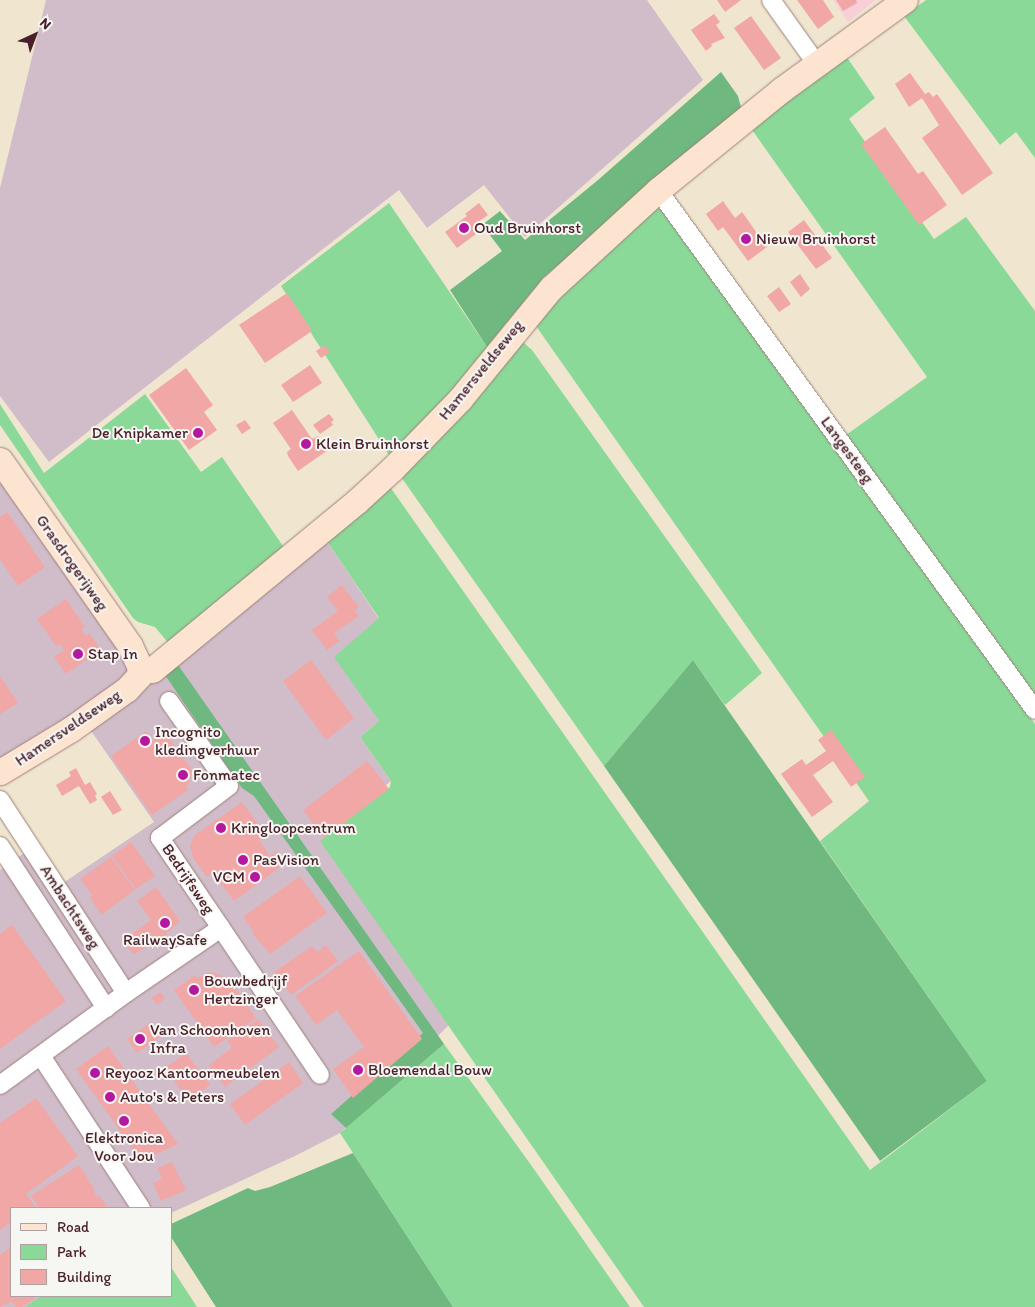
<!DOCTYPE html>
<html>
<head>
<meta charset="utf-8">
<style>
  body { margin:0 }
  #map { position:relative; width:1035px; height:1307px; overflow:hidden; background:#f0e6cf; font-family:Itim,sans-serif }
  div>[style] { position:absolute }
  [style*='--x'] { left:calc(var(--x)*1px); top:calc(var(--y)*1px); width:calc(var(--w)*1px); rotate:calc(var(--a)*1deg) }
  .built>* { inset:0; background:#f6cfd8 }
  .industrial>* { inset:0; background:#d1bdca }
  .green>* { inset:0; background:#8ad998 }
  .forest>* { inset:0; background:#6fb980 }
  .building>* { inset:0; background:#f0a7a5 }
  .roads { filter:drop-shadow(0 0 1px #9d827d) drop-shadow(0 0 1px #9d827d) }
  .street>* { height:18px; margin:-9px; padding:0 9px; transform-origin:9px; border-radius:9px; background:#fff }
  .secondary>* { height:25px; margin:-12.5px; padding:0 12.5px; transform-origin:12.5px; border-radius:12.5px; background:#fde4d1 }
  .dots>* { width:14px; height:14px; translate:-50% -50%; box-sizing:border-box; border:2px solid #f6f6f2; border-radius:50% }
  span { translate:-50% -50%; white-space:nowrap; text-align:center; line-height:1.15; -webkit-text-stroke:4px #f6f6f2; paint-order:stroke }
  .poi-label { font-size:16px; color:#4a1f2b }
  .left { translate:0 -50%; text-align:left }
  .right { translate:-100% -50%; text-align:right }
  .street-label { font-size:16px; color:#4a1f2b }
  .legend { position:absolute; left:10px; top:1207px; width:162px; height:90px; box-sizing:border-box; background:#f6f6f2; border:1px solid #b1a0a2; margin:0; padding:6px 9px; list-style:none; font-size:15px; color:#4a1f2b }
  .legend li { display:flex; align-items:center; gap:10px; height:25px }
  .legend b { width:25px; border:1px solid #b1a0a2 }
  .north { position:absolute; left:10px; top:10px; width:50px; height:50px; -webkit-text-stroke:4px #f6f6f2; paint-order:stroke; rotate:43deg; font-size:14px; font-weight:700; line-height:20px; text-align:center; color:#4a1f2b }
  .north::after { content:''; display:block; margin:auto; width:18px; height:22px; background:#4a1f2b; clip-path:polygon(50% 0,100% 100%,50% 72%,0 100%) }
</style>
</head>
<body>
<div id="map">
  <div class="built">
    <i style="clip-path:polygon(833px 0,876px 0,848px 22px)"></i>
  </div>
  <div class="industrial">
    <i style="clip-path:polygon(46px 0,647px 0,703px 80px,525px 237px,484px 185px,427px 228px,399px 190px,49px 462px,0 396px,0 188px)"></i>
    <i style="clip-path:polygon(0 467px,144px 686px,326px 540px,379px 619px,335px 657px,379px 721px,360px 737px,391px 781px,324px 838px,449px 1025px,340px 1133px,295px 1156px,171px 1213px,171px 1208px,11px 1208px,11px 1296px,42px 1296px,26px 1307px,0 1307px,0 870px,37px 844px,63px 883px,154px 822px,87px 725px,0 777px)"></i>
  </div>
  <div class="green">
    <i style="clip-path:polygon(926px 0,1035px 0,1035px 158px,1016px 132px,1000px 145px,904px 16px)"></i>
    <i style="clip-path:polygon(846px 56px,875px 98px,849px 119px,934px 239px,966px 217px,1035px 311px,1035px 698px,846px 435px,927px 377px,750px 127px)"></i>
    <i style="clip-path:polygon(389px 203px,487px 347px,449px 397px,389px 455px,281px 286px)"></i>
    <i style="clip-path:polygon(654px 207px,664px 210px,716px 279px,1035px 724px,1035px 1307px,644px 1307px,320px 841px,390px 787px,391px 781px,360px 737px,379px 721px,334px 657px,379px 618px,326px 540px,388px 484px,870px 1170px,987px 1081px,820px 841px,869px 801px,536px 326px,578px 276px)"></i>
    <i style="clip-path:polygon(523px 342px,532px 350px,762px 673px,725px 705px,693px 660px,604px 766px,399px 474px)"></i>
    <i style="clip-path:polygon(145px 394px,201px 472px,222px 457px,285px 549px,170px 645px,155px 627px,138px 622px,133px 618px,0 425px,0 404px,44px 473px)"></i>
    <i style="clip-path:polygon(444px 1044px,536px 1172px,630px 1307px,453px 1307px,340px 1133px)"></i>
    <i style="clip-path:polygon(171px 1267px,197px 1307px,25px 1307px,41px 1296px,171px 1296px)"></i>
  </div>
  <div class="forest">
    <i style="clip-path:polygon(721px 72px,738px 96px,742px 111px,544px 277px,487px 347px,450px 290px,502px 251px,482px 225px,500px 211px,525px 240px,598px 180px)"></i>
    <i style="clip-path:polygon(693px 660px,987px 1081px,880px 1161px,604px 766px)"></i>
    <i style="clip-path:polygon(176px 662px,444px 1044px,346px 1128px,331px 1114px,423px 1033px,254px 796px,242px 788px,163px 672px)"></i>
    <i style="clip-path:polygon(353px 1153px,453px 1307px,216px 1307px,171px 1237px,171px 1224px,248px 1188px,255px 1191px,270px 1187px)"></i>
  </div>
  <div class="building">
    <i style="clip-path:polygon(717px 0,741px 0,725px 12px)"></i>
    <i style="clip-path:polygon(797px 0,823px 0,834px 17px,818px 29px)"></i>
    <i style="clip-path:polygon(836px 0,856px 0,857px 3px,843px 11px)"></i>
    <i style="clip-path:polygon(714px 14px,720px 22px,716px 25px,725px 38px,711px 44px,712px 46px,706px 51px,691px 30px)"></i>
    <i style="clip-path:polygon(751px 16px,781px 58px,764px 70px,734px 28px)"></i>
    <i style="clip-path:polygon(910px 73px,925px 94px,929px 92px,933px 97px,937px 94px,993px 173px,962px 195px,922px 138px,939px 125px,922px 98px,909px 107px,895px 84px)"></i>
    <i style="clip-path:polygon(885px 127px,918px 174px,923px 171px,947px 205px,919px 225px,861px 144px)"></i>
    <i style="clip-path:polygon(723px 201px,735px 218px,742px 212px,767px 247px,748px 261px,723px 227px,718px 231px,706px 214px)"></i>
    <i style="clip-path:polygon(479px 203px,488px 215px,475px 224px,480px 231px,457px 248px,445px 232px,467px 216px,465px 214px)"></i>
    <i style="clip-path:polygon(804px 220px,832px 258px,816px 269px,788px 232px)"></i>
    <i style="clip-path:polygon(800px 274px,810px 289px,801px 297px,790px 282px)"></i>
    <i style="clip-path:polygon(779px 287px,791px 304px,779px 312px,767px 296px)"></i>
    <i style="clip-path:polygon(287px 293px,312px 331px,265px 363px,239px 325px)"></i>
    <i style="clip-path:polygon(325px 345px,330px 352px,321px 358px,316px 351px)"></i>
    <i style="clip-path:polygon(310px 365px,322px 383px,293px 402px,281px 385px)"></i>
    <i style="clip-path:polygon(186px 368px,213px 405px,204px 412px,217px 430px,189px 450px,149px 395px)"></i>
    <i style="clip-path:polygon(292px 410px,312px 439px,318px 436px,328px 450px,298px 471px,288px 456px,287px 452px,291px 449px,273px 423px)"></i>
    <i style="clip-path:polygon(329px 414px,334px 420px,331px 422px,333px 425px,320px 434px,313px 425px)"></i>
    <i style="clip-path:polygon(245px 420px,251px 428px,242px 434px,236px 425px)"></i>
    <i style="clip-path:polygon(7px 512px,45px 567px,18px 586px,0 559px,0 517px)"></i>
    <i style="clip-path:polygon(342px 585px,359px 607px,355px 611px,359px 616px,334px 633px,340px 641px,327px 650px,312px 630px,338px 611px,327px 597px)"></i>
    <i style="clip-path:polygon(66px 599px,85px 627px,81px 629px,86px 636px,89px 633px,101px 650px,66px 674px,54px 657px,64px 650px,60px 644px,56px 646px,37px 619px)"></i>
    <i style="clip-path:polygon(311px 660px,354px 718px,326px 740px,283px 681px)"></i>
    <i style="clip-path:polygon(0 676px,18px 703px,0 714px)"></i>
    <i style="clip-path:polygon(831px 730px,865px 777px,851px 787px,833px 761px,813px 775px,833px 802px,812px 817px,781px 774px,802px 759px,806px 765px,826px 751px,818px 740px)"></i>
    <i style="clip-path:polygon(146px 731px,153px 741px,165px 732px,192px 770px,189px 784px,186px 787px,188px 790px,152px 815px,111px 756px)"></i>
    <i style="clip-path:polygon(367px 761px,389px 789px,324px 838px,303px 810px)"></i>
    <i style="clip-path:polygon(76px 768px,85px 785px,90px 782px,97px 794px,95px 796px,97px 800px,90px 804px,79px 786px,62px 796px,56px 785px,71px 776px,69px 772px)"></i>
    <i style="clip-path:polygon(110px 791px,122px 810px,113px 815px,101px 797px)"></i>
    <i style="clip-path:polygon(242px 802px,266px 835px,259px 840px,270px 856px,277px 851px,286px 863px,234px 901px,213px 873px,207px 877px,193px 858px,190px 846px,195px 835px)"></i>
    <i style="clip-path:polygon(131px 842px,155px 876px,136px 889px,112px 856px)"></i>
    <i style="clip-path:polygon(111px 857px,135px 890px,101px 915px,90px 897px,92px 895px,80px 879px)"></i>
    <i style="clip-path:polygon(300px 876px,327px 913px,270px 954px,252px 933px,254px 932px,243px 917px)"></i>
    <i style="clip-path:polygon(156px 887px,180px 921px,153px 947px,146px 941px,143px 944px,146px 948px,133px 954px,123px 940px,151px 920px,137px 901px)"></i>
    <i style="clip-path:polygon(12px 925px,66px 1001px,0 1049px,0 934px)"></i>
    <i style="clip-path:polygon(326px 945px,338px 961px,291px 995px,274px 972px,312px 946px,317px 952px)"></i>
    <i style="clip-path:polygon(359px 951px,422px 1039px,353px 1098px,333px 1069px,364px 1047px,337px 1010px,316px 1025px,295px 996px)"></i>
    <i style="clip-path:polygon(210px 972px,221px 975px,227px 983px,230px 981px,256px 1018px,214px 1047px,174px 990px,195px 975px,197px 978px)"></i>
    <i style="clip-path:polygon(160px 992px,165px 998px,157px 1005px,152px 998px)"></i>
    <i style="clip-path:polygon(258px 1019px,279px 1047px,225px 1087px,209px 1065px,232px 1048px,227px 1041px)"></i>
    <i style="clip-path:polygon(150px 1023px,154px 1028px,158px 1025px,164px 1034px,137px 1053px,127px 1039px)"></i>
    <i style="clip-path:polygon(108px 1046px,157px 1115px,178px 1144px,141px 1161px,108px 1114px,76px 1069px)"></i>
    <i style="clip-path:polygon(186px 1053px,210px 1085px,189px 1101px,165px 1068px)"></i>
    <i style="clip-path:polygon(289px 1062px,303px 1083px,245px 1125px,230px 1104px)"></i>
    <i style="clip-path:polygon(36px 1098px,78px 1156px,26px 1194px,36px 1208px,11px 1208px,11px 1222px,0 1230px,0 1123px)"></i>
    <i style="clip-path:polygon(172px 1162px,186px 1190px,161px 1201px,153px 1183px,162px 1179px,157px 1168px)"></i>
    <i style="clip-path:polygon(79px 1165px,95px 1190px,93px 1191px,97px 1197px,99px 1195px,108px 1208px,39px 1208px,31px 1196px)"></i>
    <i style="clip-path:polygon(11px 1247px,11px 1296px,38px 1296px,22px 1307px,16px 1307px,12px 1301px,0 1307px,0 1255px)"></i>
  </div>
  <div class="roads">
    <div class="street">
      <i style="--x:771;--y:0;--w:77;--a:54.5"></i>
      <i style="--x:658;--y:190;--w:642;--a:54.06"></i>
      <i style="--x:0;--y:800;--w:230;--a:56.9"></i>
      <i style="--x:0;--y:846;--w:194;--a:56.8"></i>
      <i style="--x:221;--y:928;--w:177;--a:56"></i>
      <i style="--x:41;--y:1056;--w:182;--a:56.7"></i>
      <i style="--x:0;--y:1085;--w:156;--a:-36.1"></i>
      <i style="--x:126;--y:993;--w:115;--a:-34.4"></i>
      <i style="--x:221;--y:928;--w:109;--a:-124.1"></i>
      <i style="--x:160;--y:838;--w:86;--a:-37"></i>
      <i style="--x:229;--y:786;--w:104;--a:-125.2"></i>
    </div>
    <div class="secondary">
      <i style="--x:0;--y:460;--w:227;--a:55"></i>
      <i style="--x:130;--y:646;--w:23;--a:65"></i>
      <i style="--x:140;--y:667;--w:12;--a:14"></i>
      <i style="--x:152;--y:670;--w:266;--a:-39.5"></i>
      <i style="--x:357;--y:501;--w:47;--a:-42.4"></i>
      <i style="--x:392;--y:469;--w:98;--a:-45.8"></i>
      <i style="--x:460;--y:399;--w:144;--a:-50.7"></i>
      <i style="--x:551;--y:288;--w:145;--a:-42.5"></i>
      <i style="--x:658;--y:190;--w:159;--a:-39.1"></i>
      <i style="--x:781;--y:90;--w:153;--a:-36"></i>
      <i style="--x:0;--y:772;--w:83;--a:-31.2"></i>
      <i style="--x:71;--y:729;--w:69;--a:-35.5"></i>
      <i style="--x:127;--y:689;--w:18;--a:-47"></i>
      <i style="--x:139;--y:676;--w:9;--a:-84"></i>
    </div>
  </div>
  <div class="dots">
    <i style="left:464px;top:228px;background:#b5179e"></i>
    <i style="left:746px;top:239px;background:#b5179e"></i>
    <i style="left:198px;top:433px;background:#b5179e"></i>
    <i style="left:306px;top:444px;background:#b5179e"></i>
    <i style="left:78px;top:654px;background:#b5179e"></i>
    <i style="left:145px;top:741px;background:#b5179e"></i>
    <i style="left:183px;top:775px;background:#b5179e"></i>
    <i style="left:221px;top:828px;background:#b5179e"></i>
    <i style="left:243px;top:860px;background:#b5179e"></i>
    <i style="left:255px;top:877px;background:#b5179e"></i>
    <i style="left:165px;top:923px;background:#b5179e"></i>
    <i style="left:194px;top:990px;background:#b5179e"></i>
    <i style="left:140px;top:1039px;background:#b5179e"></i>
    <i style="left:358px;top:1070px;background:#b5179e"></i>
    <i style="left:95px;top:1073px;background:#b5179e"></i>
    <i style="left:110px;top:1097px;background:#b5179e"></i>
    <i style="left:124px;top:1121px;background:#b5179e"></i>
  </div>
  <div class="poi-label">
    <span class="left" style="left:474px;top:228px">Oud Bruinhorst</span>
    <span class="left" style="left:756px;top:239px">Nieuw Bruinhorst</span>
    <span class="right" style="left:188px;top:433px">De Knipkamer</span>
    <span class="left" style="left:316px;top:444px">Klein Bruinhorst</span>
    <span class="left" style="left:88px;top:654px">Stap In</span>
    <span class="left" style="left:155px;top:741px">Incognito<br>kledingverhuur</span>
    <span class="left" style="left:193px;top:775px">Fonmatec</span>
    <span class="left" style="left:231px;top:828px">Kringloopcentrum</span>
    <span class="left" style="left:253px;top:860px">PasVision</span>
    <span class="right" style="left:245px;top:877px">VCM</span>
    <span style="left:165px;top:940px">RailwaySafe</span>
    <span class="left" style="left:204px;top:990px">Bouwbedrijf<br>Hertzinger</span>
    <span class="left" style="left:150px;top:1039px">Van Schoonhoven<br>Infra</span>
    <span class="left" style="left:368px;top:1070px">Bloemendal Bouw</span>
    <span class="left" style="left:105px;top:1073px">Reyooz Kantoormeubelen</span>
    <span class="left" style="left:120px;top:1097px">Auto's &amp; Peters</span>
    <span style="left:124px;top:1147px">Elektronica<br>Voor Jou</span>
  </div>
  <div class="street-label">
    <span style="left:481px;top:370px;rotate:-51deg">Hamersveldseweg</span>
    <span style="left:847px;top:450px;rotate:54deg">Langesteeg</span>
    <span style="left:72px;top:563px;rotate:55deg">Grasdrogerijweg</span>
    <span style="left:68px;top:728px;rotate:-34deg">Hamersveldseweg</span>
    <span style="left:188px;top:879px;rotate:56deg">Bedrijfsweg</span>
    <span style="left:70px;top:907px;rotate:57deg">Ambachtsweg</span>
  </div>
  <ul class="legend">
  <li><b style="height:6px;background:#fde4d1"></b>Road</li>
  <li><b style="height:14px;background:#8ad998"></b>Park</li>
  <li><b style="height:14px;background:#f0a7a5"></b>Building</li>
  </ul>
  <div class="north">N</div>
</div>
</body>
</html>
